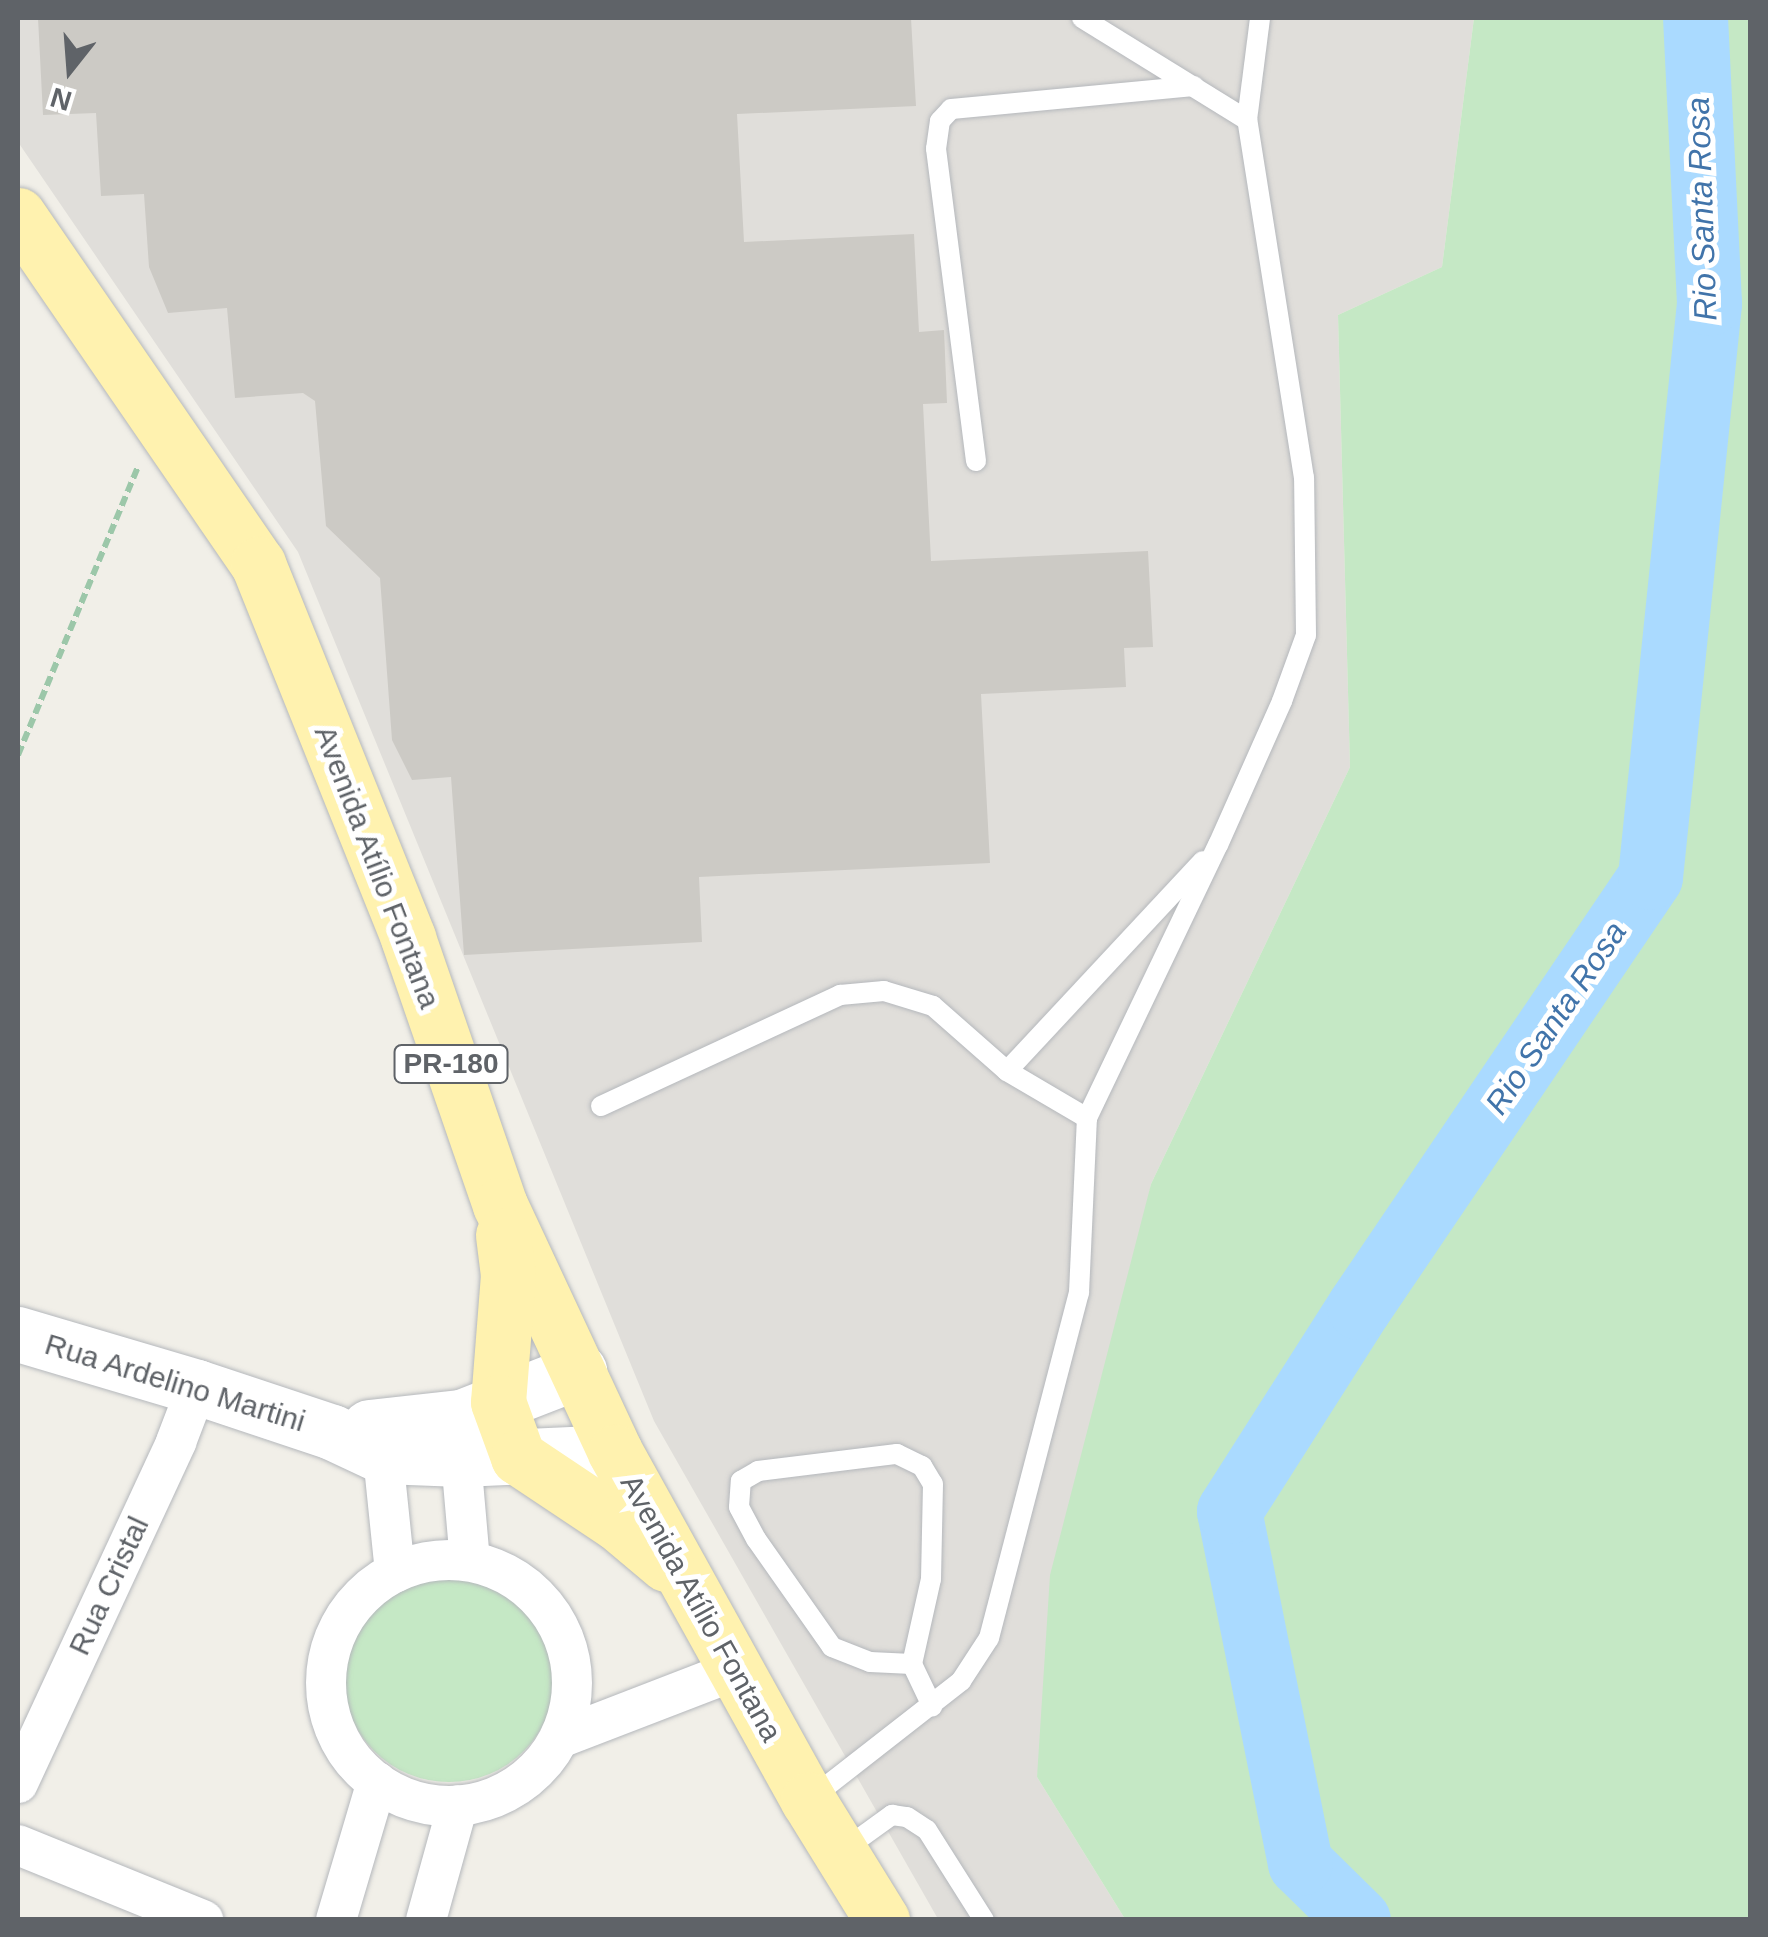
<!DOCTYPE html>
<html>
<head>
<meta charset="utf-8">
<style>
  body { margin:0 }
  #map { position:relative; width:1768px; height:1937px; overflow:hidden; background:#f1efe8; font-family:Helvetica,sans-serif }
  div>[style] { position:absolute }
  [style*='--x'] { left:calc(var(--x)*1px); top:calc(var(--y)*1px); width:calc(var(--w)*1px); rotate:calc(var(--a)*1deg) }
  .industrial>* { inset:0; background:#e0deda }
  .green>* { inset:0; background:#c5e8c5 }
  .round { border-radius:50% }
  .river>* { height:65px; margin:-32.5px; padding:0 32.5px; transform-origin:32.5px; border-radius:32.5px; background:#aadaff }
  .building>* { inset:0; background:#cccac5 }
  .path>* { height:6px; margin-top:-3px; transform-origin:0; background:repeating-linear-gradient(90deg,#9cc7a9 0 10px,transparent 0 15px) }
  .roads { filter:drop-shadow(0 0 2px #b5b8bc) drop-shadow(0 0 2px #b5b8bc) }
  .lane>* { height:20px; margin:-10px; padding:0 10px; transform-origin:10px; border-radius:10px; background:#fff }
  .street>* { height:40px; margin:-20px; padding:0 20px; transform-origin:20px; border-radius:20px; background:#fff }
  .street>.ring { margin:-20px; padding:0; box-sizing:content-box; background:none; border:40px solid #fff; border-radius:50% }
  .secondary>* { height:55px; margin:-27.5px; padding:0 27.5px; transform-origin:27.5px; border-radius:27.5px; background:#fff }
  .primary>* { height:55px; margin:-27.5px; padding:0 27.5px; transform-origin:27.5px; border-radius:27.5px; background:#fff2af }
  span { translate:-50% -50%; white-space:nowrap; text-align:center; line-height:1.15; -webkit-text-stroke:10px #fff; paint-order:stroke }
  .shield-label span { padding:2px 8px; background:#fff; border:2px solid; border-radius:8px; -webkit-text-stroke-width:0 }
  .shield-label { font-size:28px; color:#5f6368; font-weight:700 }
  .street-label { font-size:30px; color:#5f6368 }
  .water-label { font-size:32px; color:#4174aa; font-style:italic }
  .frame { position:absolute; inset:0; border:20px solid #5f6368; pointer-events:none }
  .north { position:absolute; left:20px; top:20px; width:100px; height:100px; -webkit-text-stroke:8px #fff; paint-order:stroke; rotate:197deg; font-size:28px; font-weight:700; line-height:40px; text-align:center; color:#5f6368 }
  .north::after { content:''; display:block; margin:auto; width:35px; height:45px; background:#5f6368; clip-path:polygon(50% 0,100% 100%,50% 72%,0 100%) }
</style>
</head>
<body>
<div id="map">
  <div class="industrial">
    <i style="clip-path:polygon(18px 18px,1474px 18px,1442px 267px,1338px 315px,1350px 767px,1151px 1184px,1037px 1777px,1125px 1919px,938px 1919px,654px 1421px,298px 552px,18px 142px)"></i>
  </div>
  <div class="green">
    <i style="clip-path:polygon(1474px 18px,1750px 18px,1750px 1919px,1125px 1919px,1037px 1777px,1050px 1575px,1151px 1184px,1350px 767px,1338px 315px,1442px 267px)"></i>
    <i class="round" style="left:343px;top:1570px;width:212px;height:212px"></i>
  </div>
  <div class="river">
    <i style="--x:1358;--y:1920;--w:81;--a:-135.5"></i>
    <i style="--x:1300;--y:1863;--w:359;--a:-101.4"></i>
    <i style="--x:1229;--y:1511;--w:242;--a:-57.5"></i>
    <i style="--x:1359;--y:1307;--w:519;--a:-55.91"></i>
    <i style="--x:1650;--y:877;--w:577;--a:-84.13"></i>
    <i style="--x:1709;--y:303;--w:285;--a:-92.8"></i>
  </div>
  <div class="building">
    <i style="clip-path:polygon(38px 18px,911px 18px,916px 106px,737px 114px,744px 242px,914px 234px,919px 332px,944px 330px,947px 403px,923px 404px,931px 561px,1148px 551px,1153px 647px,1124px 648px,1126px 687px,981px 694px,990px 863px,699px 877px,702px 942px,464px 955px,451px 777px,412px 780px,392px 740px,380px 578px,326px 526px,315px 401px,303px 393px,235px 398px,227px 308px,168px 313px,149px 267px,144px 194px,101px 196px,96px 113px,43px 115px)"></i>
  </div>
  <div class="path">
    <i style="--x:18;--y:755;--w:314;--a:-67.4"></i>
  </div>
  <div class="roads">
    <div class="lane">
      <i style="--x:1082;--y:18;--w:194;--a:31.7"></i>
      <i style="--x:976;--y:461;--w:315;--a:-97.3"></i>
      <i style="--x:936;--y:149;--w:28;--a:-82"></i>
      <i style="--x:940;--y:121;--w:16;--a:-47"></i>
      <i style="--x:951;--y:109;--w:244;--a:-5.4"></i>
      <i style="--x:1007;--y:1071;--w:287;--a:-47"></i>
      <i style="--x:601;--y:1106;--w:264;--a:-24.9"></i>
      <i style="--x:840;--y:995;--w:44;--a:-5.2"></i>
      <i style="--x:884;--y:991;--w:51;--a:17"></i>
      <i style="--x:933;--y:1006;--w:98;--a:41.3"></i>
      <i style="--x:1007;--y:1071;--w:93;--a:30.4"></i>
      <i style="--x:912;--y:1664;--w:42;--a:-177.3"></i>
      <i style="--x:870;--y:1662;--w:41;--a:-158.5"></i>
      <i style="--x:832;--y:1647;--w:132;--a:-125.1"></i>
      <i style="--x:756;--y:1539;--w:36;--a:-118"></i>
      <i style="--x:739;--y:1507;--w:26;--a:-86"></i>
      <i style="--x:741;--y:1481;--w:20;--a:-30"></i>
      <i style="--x:758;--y:1471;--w:140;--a:-7"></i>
      <i style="--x:897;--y:1454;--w:28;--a:26"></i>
      <i style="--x:922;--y:1466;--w:21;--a:59"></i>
      <i style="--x:933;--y:1484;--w:95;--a:91.2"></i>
      <i style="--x:931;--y:1579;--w:87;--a:102.6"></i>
      <i style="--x:912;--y:1664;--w:47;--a:64.5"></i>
      <i style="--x:810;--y:1799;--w:192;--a:-38"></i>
      <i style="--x:961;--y:1681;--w:51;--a:-56.9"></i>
      <i style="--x:989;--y:1638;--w:357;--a:-75.4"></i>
      <i style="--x:1079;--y:1293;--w:175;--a:-87.4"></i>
      <i style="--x:1087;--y:1118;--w:303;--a:-64.4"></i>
      <i style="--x:1218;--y:845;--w:158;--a:-66"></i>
      <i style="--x:1282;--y:701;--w:70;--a:-70"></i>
      <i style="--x:1306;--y:635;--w:157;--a:-90.7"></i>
      <i style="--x:1304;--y:478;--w:363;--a:-99"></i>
      <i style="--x:1247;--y:120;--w:103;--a:-82.7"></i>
      <i style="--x:842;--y:1851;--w:62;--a:-35.8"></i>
      <i style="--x:892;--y:1815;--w:15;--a:8"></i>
      <i style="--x:907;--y:1817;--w:24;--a:33"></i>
      <i style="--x:927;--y:1830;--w:107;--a:57.7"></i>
    </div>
    <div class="street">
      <i style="--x:383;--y:1456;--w:117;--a:84.1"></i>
      <i style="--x:461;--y:1459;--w:102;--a:85"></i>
      <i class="ring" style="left:326px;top:1560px;width:206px;height:206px"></i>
      <i style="--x:560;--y:1738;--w:189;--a:-21.1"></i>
      <i style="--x:18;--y:1783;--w:376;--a:-65.1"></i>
      <i style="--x:176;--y:1442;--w:59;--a:-69.1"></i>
      <i style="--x:18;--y:1845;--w:200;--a:22.1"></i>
      <i style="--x:336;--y:1920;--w:144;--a:-73.5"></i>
      <i style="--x:426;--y:1920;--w:119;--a:-74.5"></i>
    </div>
    <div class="secondary">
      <i style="--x:18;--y:1334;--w:187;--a:16.5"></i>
      <i style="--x:197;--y:1387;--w:142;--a:18.4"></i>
      <i style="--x:332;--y:1432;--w:56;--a:25.2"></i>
      <i style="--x:383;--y:1456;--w:78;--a:2.2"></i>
      <i style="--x:461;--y:1459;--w:154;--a:-2.6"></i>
      <i style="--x:369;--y:1427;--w:93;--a:-6.2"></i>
      <i style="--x:461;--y:1417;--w:127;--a:-21.3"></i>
    </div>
    <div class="primary">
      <i style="--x:18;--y:215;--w:424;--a:55.5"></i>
      <i style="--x:258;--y:564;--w:403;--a:68.1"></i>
      <i style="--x:408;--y:938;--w:282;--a:71"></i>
      <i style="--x:500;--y:1205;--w:272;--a:65"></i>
      <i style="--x:615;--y:1452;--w:398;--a:61"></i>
      <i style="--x:808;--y:1800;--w:141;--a:58.3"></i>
      <i style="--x:503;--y:1235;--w:40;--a:82.9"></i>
      <i style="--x:508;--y:1275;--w:127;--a:94.5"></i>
      <i style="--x:498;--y:1402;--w:59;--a:70"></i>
      <i style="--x:518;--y:1457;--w:119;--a:33.7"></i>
      <i style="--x:617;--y:1523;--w:64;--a:39.9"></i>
    </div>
  </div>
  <div class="shield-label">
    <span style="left:451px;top:1064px">PR-180</span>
  </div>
  <div class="street-label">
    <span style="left:377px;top:867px;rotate:69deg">Avenida Atílio Fontana</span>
    <span style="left:175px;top:1383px;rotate:17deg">Rua Ardelino Martini</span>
    <span style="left:109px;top:1586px;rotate:-65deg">Rua Cristal</span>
    <span style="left:701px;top:1608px;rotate:61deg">Avenida Atílio Fontana</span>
  </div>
  <div class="water-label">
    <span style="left:1702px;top:209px;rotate:-92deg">Rio Santa Rosa</span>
    <span style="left:1556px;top:1018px;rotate:-56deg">Rio Santa Rosa</span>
  </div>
  <div class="frame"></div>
  <div class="north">N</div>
</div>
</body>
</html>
